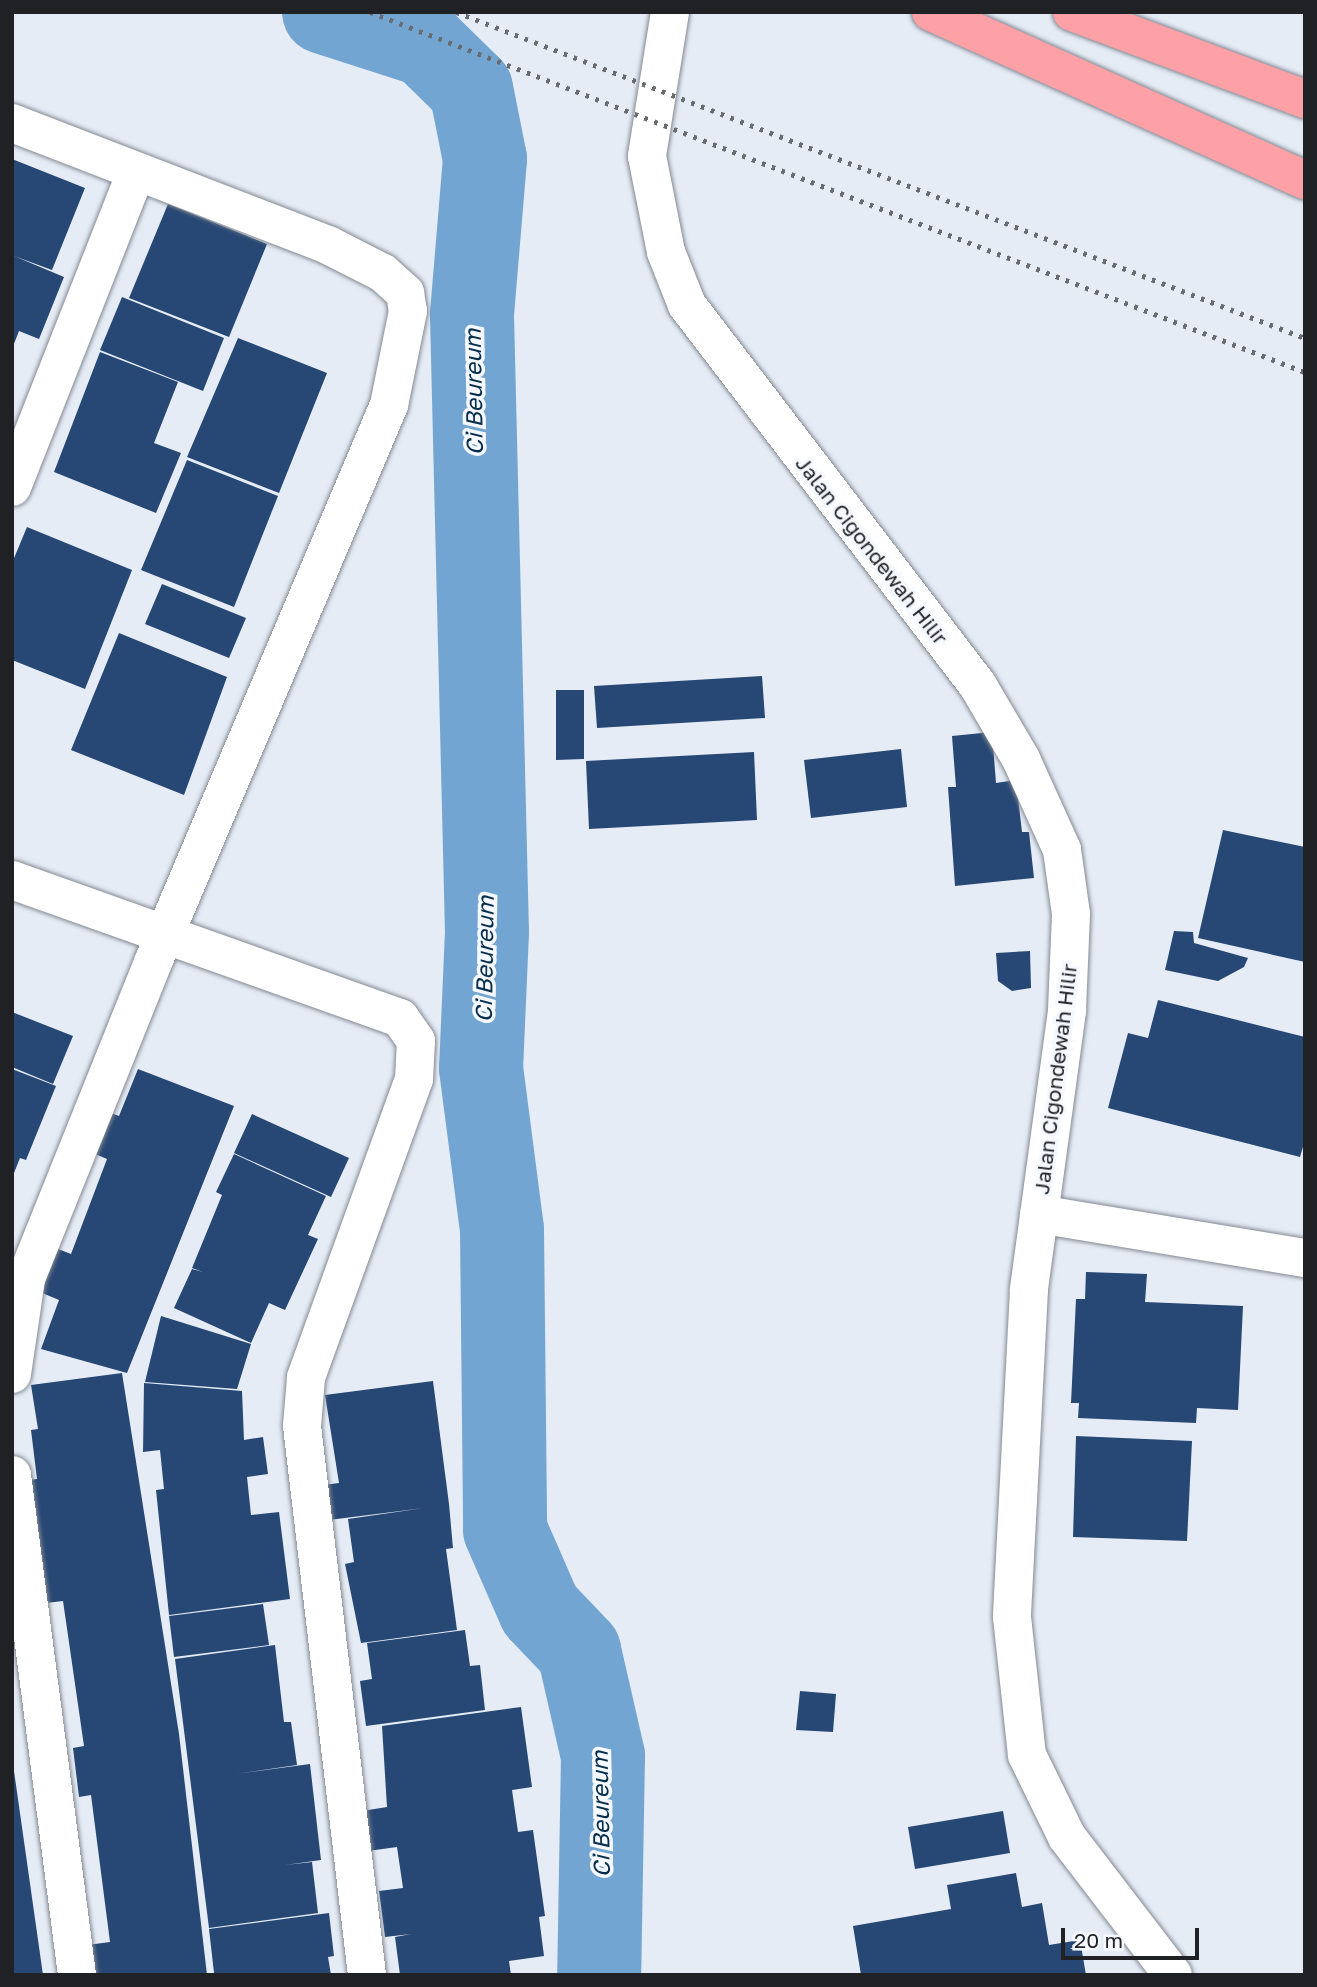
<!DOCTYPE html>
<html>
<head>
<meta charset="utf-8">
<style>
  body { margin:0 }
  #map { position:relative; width:1317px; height:1987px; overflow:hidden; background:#e5ecf6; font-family:"Golos Text",sans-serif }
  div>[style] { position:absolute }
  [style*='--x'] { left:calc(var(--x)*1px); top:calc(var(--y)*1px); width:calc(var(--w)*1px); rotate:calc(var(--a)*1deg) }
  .river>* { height:84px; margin:-42px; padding:0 42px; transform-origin:42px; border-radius:42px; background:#73a5d2 }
  .building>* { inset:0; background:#274774 }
  .roads { filter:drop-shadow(0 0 2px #838992) drop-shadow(0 0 2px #838992) }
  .minor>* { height:38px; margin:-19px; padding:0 19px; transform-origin:19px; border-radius:19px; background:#fff }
  .highway>* { height:38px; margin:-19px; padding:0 19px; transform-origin:19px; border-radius:19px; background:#fda1a7 }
  .rail>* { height:5px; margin-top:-2.5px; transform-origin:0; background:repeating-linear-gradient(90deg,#686c71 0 3.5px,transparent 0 10.5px) }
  span { translate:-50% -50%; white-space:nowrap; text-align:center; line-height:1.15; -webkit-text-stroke:7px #f5f9ff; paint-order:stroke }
  .street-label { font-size:21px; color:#1f2124 }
  .water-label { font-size:23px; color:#062e4c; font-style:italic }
  .frame { position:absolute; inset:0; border:14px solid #1f2124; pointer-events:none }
  .scale { position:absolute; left:1061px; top:1928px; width:138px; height:32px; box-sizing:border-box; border:4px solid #1f2124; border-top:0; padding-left:9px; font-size:21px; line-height:24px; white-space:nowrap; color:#1f2124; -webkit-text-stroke:5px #f5f9ff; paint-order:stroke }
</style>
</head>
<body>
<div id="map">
  <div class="river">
    <i style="--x:324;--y:12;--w:107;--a:17.9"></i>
    <i style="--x:426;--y:45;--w:63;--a:44.4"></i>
    <i style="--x:471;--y:89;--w:71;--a:78.7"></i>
    <i style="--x:485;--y:159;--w:157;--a:94.8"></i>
    <i style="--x:472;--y:315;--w:617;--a:88.61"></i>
    <i style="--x:487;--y:932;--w:136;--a:92.5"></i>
    <i style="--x:481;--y:1068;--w:162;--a:82.6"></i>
    <i style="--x:502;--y:1229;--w:301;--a:89.4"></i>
    <i style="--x:505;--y:1530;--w:87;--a:66.4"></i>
    <i style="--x:540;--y:1610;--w:57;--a:46.4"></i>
    <i style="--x:579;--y:1651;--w:108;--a:77.1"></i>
    <i style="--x:603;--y:1756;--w:219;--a:91"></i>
  </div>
  <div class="building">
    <i style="clip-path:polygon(12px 159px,85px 188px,52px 270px,14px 256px,64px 277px,39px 339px,19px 331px,12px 349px)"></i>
    <i style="clip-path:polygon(168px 204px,267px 244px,229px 337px,129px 298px)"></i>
    <i style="clip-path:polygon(122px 297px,224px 338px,203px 391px,100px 350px)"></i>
    <i style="clip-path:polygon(238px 338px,327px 373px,279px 493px,187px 457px)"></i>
    <i style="clip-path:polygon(100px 352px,178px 382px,154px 443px,181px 453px,156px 513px,54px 472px)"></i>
    <i style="clip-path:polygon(187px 460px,278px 496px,234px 607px,141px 570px)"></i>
    <i style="clip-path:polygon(27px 527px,132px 570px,85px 689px,12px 660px,12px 563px)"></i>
    <i style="clip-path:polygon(162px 584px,246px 618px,229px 658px,145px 624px)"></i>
    <i style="clip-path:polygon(119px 633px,227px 677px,184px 795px,71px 750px)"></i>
    <i style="clip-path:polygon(762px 676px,765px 718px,597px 728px,594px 686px)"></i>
    <i style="clip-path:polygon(556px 690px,584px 690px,584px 759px,556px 760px)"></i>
    <i style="clip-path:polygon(992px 732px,996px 783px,1016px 780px,1022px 832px,1029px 832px,1034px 878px,955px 886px,948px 787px,956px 787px,952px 736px)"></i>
    <i style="clip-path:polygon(901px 749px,907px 807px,811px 818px,804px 760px)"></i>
    <i style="clip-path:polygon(754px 752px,757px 820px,589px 829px,586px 761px)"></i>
    <i style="clip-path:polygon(1223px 830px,1305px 847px,1305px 962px,1198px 938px)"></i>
    <i style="clip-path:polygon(1174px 931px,1193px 932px,1194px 943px,1248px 958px,1244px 967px,1218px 981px,1165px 970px)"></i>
    <i style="clip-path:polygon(1030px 951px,1031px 988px,1012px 991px,998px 981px,996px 953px)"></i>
    <i style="clip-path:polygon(1158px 1000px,1305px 1037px,1305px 1140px,1300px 1157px,1108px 1108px,1128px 1033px,1148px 1038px)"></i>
    <i style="clip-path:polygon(12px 1012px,73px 1036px,53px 1084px,12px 1067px)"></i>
    <i style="clip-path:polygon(12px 1069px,56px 1086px,26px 1160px,20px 1158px,12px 1178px)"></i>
    <i style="clip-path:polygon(138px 1069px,234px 1106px,127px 1373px,41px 1349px,59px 1300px,35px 1290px,53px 1247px,71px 1254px,107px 1159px,95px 1154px,111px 1113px,119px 1116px)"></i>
    <i style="clip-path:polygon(252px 1114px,349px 1158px,331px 1197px,234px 1153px)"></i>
    <i style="clip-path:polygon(234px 1154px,326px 1196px,308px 1235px,318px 1239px,285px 1310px,269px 1303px,251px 1343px,174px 1308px,192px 1269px,203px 1272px,192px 1268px,222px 1195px,216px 1192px)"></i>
    <i style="clip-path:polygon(1086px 1272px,1147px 1274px,1145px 1302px,1243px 1306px,1238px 1410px,1197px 1408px,1196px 1423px,1078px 1418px,1079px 1403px,1071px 1403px,1076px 1299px,1085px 1299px)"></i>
    <i style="clip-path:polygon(161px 1316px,251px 1344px,237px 1389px,145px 1382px)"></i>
    <i style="clip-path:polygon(122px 1373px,179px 1734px,207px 1975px,84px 1975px,80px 1946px,110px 1942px,91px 1795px,79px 1797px,73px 1748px,84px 1746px,63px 1601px,37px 1604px,28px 1480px,37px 1479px,31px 1430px,38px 1429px,31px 1385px)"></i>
    <i style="clip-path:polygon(433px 1381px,449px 1504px,453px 1548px,446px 1549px,457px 1630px,361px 1643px,345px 1564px,354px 1562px,348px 1519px,424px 1508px,321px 1521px,316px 1486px,339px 1483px,325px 1395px)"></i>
    <i style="clip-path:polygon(144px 1383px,242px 1391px,244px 1440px,263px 1437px,268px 1474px,247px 1477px,251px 1515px,279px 1512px,290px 1599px,169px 1615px,156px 1490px,164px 1489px,160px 1450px,143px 1452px)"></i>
    <i style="clip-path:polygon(1076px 1436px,1192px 1441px,1187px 1541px,1073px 1537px)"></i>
    <i style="clip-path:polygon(263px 1604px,269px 1645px,174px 1657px,169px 1616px)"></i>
    <i style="clip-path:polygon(465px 1630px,470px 1666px,480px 1665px,485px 1710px,366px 1726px,360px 1681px,372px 1679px,367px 1643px)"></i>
    <i style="clip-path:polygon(275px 1645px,284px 1722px,291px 1722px,297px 1765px,235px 1774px,310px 1764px,321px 1860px,285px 1865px,312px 1862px,318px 1913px,209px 1928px,175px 1659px)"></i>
    <i style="clip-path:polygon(800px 1691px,836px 1694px,833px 1732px,796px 1730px)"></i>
    <i style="clip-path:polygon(521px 1707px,532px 1787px,512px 1790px,518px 1832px,533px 1830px,545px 1916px,539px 1917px,544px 1956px,509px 1961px,511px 1975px,400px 1975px,395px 1937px,411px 1934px,385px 1937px,379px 1891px,403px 1888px,397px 1847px,368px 1851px,362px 1811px,387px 1807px,382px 1726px)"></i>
    <i style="clip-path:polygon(12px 1771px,14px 1771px,43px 1975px,12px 1975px)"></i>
    <i style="clip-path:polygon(1003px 1811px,1010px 1853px,915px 1869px,908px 1827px)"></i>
    <i style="clip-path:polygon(1016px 1873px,1022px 1907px,1042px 1903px,1049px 1945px,1080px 1940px,1086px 1975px,861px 1975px,853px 1926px,951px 1909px,947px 1885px)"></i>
    <i style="clip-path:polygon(329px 1913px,334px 1956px,328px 1957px,331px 1975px,214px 1973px,209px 1929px)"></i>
  </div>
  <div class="roads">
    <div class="minor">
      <i style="--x:670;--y:12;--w:146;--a:99.1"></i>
      <i style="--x:647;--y:156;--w:98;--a:78.8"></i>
      <i style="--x:666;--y:252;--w:57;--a:68.4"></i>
      <i style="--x:687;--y:305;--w:477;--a:52.6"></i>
      <i style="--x:977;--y:684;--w:87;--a:59.6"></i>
      <i style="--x:1021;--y:759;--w:100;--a:65.7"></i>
      <i style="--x:1062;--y:850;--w:65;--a:82"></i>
      <i style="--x:1071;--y:914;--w:97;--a:92.4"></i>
      <i style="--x:1067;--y:1011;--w:282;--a:97.8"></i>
      <i style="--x:1029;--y:1290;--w:327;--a:93"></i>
      <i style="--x:1012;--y:1617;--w:139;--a:83.8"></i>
      <i style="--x:1027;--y:1755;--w:91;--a:64"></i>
      <i style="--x:1067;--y:1837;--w:174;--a:52.5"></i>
      <i style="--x:12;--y:123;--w:339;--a:21.1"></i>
      <i style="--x:328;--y:245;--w:62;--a:27"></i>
      <i style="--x:383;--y:273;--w:30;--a:42"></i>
      <i style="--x:405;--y:293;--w:18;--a:81"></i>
      <i style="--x:408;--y:311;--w:96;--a:101.4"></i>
      <i style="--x:389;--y:405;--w:603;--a:112.95"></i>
      <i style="--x:154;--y:960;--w:344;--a:111.9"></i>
      <i style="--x:26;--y:1279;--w:96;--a:98.4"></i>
      <i style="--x:12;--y:487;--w:338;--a:-68.5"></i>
      <i style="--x:12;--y:880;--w:412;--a:19.6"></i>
      <i style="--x:400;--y:1018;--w:28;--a:55"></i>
      <i style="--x:416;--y:1041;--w:38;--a:93"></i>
      <i style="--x:414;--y:1079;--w:318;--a:109.9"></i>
      <i style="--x:306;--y:1378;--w:48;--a:94.8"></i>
      <i style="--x:302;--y:1426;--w:553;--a:83.25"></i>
      <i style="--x:1039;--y:1214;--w:270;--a:9.4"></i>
      <i style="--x:12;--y:1475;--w:504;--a:82.59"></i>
    </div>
    <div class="highway">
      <i style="--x:931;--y:12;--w:410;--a:24.2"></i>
      <i style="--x:1072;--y:12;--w:249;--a:20.5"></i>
    </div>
  </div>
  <div class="rail">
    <i style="--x:370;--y:12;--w:1002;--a:21.06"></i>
    <i style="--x:456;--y:12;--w:909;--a:21.01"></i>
  </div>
  <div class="street-label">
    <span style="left:872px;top:550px;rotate:52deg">Jalan Cigondewah Hilir</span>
    <span style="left:1055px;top:1079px;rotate:-83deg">Jalan Cigondewah Hilir</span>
  </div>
  <div class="water-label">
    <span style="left:473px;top:392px;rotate:-91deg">Ci Beureum</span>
    <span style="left:484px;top:959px;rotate:-89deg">Ci Beureum</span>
    <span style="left:600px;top:1814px;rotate:-91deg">Ci Beureum</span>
  </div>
  <div class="frame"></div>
  <div class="scale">20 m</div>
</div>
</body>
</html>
